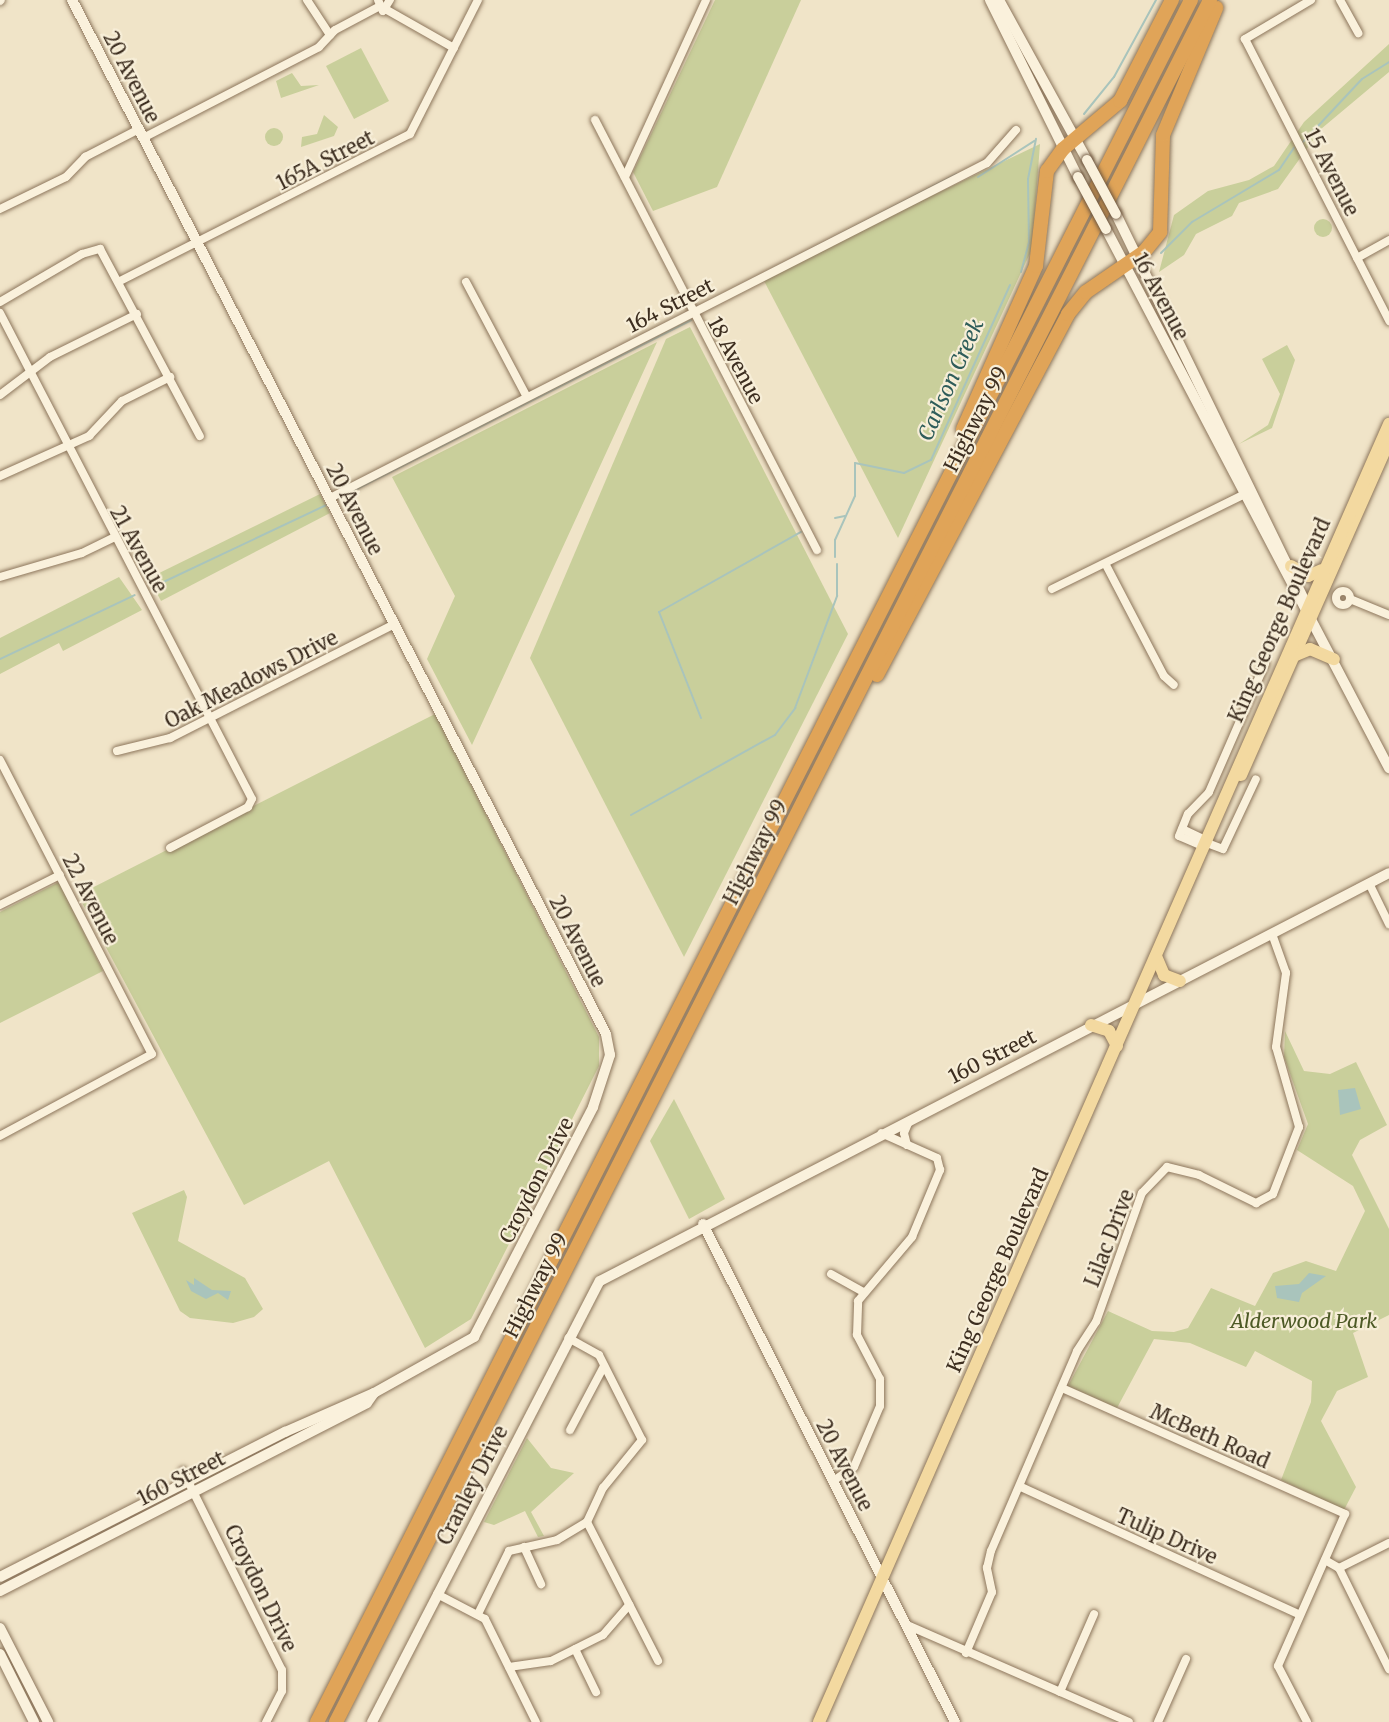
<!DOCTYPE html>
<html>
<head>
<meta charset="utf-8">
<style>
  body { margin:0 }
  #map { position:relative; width:1389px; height:1722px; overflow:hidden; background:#f0e4c8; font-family:Merriweather,serif }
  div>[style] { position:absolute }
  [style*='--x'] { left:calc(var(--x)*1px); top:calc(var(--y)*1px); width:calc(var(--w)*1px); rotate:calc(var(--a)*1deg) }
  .green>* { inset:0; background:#c9cf9b }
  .round { border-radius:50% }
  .water>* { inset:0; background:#a9c4bc }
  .stream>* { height:2px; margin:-1px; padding:0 1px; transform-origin:1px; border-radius:1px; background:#a9c4bc }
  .roads { filter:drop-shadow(0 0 2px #8d765c) drop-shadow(0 0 2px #8d765c) }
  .street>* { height:8px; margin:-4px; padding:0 4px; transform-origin:4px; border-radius:4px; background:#faf1dc }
  .street>.ring { margin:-4px; padding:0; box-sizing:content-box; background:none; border:8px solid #faf1dc; border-radius:50% }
  .secondary>* { height:10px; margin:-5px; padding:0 5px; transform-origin:5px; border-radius:5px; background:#faf1dc }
  .primary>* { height:12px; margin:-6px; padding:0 6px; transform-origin:6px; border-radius:6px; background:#f3d9a0 }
  .highway>* { height:14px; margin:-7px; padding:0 7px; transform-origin:7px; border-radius:7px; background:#e0a458 }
  .bridges { filter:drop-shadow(0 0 2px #6f573f) drop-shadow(0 0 2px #6f573f) }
  .secondary-bridge>* { height:10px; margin:-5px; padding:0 5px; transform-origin:5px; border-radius:5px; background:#faf1dc }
  span { translate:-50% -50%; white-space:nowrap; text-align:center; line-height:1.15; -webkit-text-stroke:4.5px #f7eed8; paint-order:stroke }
  .street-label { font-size:20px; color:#3d2e20 }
  .park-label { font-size:20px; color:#4d5a26; font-style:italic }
  .water-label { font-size:21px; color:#2f5d5a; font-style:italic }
</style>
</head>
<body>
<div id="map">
  <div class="green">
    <i style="clip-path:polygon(715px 0,801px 0,717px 187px,653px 211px,633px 172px)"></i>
    <i style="clip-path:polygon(1389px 44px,1389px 72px,1321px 129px,1278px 189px,1239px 203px,1232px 216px,1196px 234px,1184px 255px,1159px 272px,1174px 215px,1208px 191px,1249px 180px,1274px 166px,1304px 122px)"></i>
    <i style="clip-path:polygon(361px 48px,389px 101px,354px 119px,326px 66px)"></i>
    <i style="clip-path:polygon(292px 73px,301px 86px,319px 85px,281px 98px,276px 81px)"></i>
    <i style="clip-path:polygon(324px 115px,338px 127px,334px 136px,301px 147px,302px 137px,317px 134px)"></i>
    <i class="round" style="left:265px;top:128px;width:18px;height:18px"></i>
    <i style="clip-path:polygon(1040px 144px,1032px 249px,898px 538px,762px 277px)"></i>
    <i class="round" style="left:1314px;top:219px;width:18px;height:18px"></i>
    <i style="clip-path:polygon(690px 327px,848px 634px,684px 957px,530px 658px,666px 339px)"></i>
    <i style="clip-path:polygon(657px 342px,472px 745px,427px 659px,455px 596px,392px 477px)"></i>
    <i style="clip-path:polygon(1287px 345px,1295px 360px,1272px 428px,1239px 444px,1268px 425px,1280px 394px,1262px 359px)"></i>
    <i style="clip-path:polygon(320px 494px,330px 513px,161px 601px,149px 578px)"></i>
    <i style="clip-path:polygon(119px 577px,142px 610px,63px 651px,59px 643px,0 674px,0 638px)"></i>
    <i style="clip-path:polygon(435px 714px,599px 1037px,599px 1066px,471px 1319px,425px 1348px,329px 1161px,244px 1205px,78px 895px)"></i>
    <i style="clip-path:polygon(59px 882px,103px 971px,0 1023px,0 912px)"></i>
    <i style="clip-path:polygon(1285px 1031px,1304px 1071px,1330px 1074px,1356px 1062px,1387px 1125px,1360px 1140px,1352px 1155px,1389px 1229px,1389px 1315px,1353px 1333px,1368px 1377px,1337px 1391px,1321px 1421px,1356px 1487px,1344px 1510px,1281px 1480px,1311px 1402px,1312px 1381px,1255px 1351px,1246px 1367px,1190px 1343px,1154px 1339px,1117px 1408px,1068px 1386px,1108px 1311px,1152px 1331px,1174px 1332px,1188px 1328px,1211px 1288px,1255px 1306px,1273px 1273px,1306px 1261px,1336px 1271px,1365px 1211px,1353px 1186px,1297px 1150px,1308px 1124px,1284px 1057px)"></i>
    <i style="clip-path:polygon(674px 1099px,725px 1199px,689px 1219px,650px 1141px)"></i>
    <i style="clip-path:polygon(184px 1190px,187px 1197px,178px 1241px,245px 1278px,263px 1309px,254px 1317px,233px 1323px,190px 1318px,180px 1311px,132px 1213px)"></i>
    <i style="clip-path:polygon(527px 1438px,551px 1468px,574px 1473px,531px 1512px,544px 1536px,538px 1537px,525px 1511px,494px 1525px,484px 1522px)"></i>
  </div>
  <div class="water">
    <i style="clip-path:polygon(1355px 1088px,1361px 1109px,1340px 1115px,1338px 1090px)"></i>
    <i style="clip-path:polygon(1309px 1273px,1326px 1276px,1302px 1293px,1299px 1302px,1277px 1298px,1275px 1286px,1299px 1284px)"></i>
    <i style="clip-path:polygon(194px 1278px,212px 1290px,231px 1291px,228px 1300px,218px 1293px,206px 1299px,191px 1291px,186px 1280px,194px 1285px)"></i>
  </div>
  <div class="stream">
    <i style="--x:1084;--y:114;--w:48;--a:-51"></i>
    <i style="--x:1114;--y:77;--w:88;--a:-61.4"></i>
    <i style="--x:1303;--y:142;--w:86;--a:-46.9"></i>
    <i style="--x:1362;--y:79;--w:32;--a:-32"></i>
    <i style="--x:978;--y:177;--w:67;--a:-32.7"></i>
    <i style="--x:1161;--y:253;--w:44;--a:-45"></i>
    <i style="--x:1192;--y:222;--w:101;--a:-30.9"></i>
    <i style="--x:1279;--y:170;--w:27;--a:-56"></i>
    <i style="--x:1021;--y:272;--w:30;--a:-75"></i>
    <i style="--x:1029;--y:243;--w:64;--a:-90.9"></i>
    <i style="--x:1028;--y:179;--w:41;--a:-78.7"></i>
    <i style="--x:697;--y:308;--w:292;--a:-27.3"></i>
    <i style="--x:337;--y:499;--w:397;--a:-26.8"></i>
    <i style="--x:835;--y:518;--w:10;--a:-11"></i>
    <i style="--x:835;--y:557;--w:17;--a:-90"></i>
    <i style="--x:835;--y:540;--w:48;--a:-65.6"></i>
    <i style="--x:855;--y:496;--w:33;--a:-90"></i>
    <i style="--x:855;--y:463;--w:50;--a:11.5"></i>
    <i style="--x:904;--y:473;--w:30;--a:-26"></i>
    <i style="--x:931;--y:460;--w:192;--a:-65.7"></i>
    <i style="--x:155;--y:586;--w:189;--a:-25.3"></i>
    <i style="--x:0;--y:659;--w:149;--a:-25.4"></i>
    <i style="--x:701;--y:718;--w:114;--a:-111.6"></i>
    <i style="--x:659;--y:612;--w:163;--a:-29.4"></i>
    <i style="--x:631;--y:815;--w:165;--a:-29.1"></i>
    <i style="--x:775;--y:735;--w:34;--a:-53"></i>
    <i style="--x:795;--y:708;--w:120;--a:-69.4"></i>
    <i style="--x:837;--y:596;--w:32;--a:-90"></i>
  </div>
  <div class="roads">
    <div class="street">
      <i style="--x:307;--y:0;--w:42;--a:56.7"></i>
      <i style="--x:378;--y:0;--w:12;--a:66"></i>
      <i style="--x:383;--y:11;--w:13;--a:-58"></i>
      <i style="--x:1311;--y:0;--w:77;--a:149.4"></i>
      <i style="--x:1245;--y:39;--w:317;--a:62.9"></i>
      <i style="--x:1340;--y:0;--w:38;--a:61"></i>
      <i style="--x:0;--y:1;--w:1;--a:-45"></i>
      <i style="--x:387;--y:10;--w:77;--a:29.6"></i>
      <i style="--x:595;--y:120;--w:484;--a:62.7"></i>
      <i style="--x:143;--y:138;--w:198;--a:-27.3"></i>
      <i style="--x:319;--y:47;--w:23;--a:-47"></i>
      <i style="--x:335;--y:30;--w:49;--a:-28.1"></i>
      <i style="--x:625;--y:177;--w:195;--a:-65.4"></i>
      <i style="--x:0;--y:209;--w:73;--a:-25.9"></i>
      <i style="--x:66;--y:177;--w:28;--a:-46"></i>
      <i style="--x:85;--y:157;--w:61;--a:-27.4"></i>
      <i style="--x:1357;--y:258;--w:37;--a:-29"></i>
      <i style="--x:120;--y:281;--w:325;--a:-26.9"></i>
      <i style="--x:410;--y:134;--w:150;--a:-63.1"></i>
      <i style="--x:466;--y:282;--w:130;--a:62.1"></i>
      <i style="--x:0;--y:302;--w:95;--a:-30.3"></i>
      <i style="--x:82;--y:254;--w:19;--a:-16"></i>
      <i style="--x:100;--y:249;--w:212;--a:61.9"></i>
      <i style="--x:0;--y:313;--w:547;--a:62.59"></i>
      <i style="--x:252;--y:799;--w:9;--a:117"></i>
      <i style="--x:248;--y:807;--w:88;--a:152.3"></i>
      <i style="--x:0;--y:395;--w:63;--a:-37.2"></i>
      <i style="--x:50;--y:357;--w:97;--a:-26.3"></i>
      <i style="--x:0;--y:476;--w:98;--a:-24.2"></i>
      <i style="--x:89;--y:436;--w:48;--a:-46.7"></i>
      <i style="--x:122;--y:401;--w:54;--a:-26.6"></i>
      <i style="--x:330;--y:498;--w:737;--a:-27.02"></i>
      <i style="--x:987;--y:163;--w:44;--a:-48.7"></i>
      <i style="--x:1106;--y:565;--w:125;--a:62.4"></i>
      <i style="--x:1164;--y:676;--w:13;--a:42"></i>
      <i style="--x:0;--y:577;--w:85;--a:-16.3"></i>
      <i style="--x:82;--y:553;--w:34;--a:-26"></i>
      <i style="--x:1052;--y:589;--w:213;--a:-26.2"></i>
      <i class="ring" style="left:1336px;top:591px;width:6px;height:6px"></i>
      <i style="--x:1350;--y:599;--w:42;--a:22.3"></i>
      <i style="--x:117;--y:751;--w:55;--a:-13.8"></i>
      <i style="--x:170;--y:738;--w:252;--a:-26.9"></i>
      <i style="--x:0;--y:760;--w:331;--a:62.7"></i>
      <i style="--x:152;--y:1054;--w:173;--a:151.7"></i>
      <i style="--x:1182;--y:829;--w:29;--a:25"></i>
      <i style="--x:1207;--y:843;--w:17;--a:21"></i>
      <i style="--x:1223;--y:849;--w:77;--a:-64.8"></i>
      <i style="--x:1205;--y:847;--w:28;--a:-157"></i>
      <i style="--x:1179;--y:836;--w:24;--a:-68"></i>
      <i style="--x:1188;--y:814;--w:30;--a:-46"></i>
      <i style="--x:1209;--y:792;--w:140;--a:-66.4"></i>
      <i style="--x:1369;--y:883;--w:46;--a:64"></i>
      <i style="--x:0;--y:905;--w:67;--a:-26.6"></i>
      <i style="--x:907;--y:1145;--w:12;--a:-104"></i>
      <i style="--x:904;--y:1133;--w:13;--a:-67"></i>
      <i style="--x:831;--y:1274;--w:37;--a:29"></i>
      <i style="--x:1062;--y:1388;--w:310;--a:24"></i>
      <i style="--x:1345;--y:1514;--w:166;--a:113.8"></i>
      <i style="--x:1278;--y:1666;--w:63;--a:62.6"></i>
      <i style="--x:570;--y:1430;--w:72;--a:-62"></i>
      <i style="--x:183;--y:1471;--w:222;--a:63.6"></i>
      <i style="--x:282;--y:1670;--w:21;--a:90"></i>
      <i style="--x:282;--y:1691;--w:35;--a:117"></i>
      <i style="--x:833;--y:1481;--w:25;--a:-34"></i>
      <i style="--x:854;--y:1467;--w:66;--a:-66.9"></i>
      <i style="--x:880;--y:1406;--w:27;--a:-90"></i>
      <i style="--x:880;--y:1379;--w:50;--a:-117.6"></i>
      <i style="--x:857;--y:1335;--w:34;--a:-88"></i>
      <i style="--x:858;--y:1301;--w:84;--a:-49.8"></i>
      <i style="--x:912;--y:1237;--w:73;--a:-67.3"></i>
      <i style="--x:940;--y:1170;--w:12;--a:-104"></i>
      <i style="--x:937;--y:1158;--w:61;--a:-155.9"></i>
      <i style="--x:1021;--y:1487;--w:307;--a:24.6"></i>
      <i style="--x:587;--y:1522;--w:156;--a:62.9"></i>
      <i style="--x:524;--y:1547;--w:41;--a:65.3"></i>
      <i style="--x:1325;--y:1560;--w:16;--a:30"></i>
      <i style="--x:1339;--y:1568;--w:113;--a:63.7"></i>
      <i style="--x:1339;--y:1568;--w:56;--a:-26.6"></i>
      <i style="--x:437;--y:1594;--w:54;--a:27.5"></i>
      <i style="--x:485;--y:1619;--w:115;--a:63.7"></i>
      <i style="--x:479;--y:1612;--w:68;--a:-63.8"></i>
      <i style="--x:509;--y:1551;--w:49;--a:-12.9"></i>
      <i style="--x:557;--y:1540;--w:35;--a:-31"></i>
      <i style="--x:587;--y:1522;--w:38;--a:-65"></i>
      <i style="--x:603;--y:1488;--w:62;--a:-50.9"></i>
      <i style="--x:642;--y:1440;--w:95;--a:-116.8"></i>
      <i style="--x:599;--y:1355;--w:35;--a:-151"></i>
      <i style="--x:907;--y:1625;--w:242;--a:23.6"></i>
      <i style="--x:575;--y:1649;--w:48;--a:64"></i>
      <i style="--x:966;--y:1653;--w:66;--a:-66.9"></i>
      <i style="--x:992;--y:1592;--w:25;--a:-102"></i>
      <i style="--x:987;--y:1568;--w:17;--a:-77"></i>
      <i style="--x:991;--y:1551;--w:218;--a:-66.7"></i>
      <i style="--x:1077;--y:1351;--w:35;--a:-57"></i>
      <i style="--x:1096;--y:1322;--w:137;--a:-70.4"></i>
      <i style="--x:1142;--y:1193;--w:36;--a:-46"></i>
      <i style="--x:1167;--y:1167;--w:33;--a:14"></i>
      <i style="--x:1199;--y:1175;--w:64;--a:26.2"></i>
      <i style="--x:1256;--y:1203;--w:19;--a:-28"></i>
      <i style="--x:1273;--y:1194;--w:72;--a:-68.8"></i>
      <i style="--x:1299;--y:1127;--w:83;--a:-106"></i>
      <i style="--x:1276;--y:1047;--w:75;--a:-82.3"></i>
      <i style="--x:1286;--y:973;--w:41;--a:-109.7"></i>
      <i style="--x:509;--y:1667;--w:42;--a:-8.1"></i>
      <i style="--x:551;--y:1661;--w:58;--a:-26.6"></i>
      <i style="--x:603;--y:1635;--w:40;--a:-49"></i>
      <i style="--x:1060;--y:1692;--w:85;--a:-66.4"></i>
      <i style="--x:1158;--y:1722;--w:69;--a:-66"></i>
    </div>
    <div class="secondary">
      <i style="--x:990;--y:0;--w:198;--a:63.6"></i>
      <i style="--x:999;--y:0;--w:183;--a:61.2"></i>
      <i style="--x:1116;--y:214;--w:429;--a:64"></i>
      <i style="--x:1106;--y:229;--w:609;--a:62.3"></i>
      <i style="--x:703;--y:1224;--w:558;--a:63.16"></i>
      <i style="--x:0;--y:1577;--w:320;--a:-27"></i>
      <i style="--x:285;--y:1432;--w:97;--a:-23.7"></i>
      <i style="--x:374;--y:1393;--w:115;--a:-29.2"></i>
      <i style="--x:474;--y:1337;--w:259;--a:-62.6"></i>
      <i style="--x:593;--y:1107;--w:55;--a:-71.9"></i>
      <i style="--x:610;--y:1055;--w:21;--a:-101"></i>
      <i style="--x:606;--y:1034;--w:1164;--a:-117.31"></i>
      <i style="--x:0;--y:1591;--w:412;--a:-27.1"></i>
      <i style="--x:367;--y:1403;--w:12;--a:-55"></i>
      <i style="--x:0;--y:1628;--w:106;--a:62.9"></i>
      <i style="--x:0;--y:1654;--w:76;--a:63.4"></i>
      <i style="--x:372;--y:1722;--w:496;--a:-62.7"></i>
      <i style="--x:600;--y:1281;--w:888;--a:-27.34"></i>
    </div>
    <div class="primary">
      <i style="--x:1291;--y:566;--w:20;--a:30"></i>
      <i style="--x:1308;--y:576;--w:15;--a:-23"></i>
      <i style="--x:1296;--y:655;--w:15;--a:-23"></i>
      <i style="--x:1310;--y:649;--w:26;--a:23"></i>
      <i style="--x:1241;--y:775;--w:365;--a:-66.1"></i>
      <i style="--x:1156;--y:956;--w:21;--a:67"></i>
      <i style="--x:1164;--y:975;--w:17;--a:21"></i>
      <i style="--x:1091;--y:1025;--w:19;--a:18"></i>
      <i style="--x:1109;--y:1031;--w:17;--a:62"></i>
      <i style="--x:819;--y:1722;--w:1418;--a:-66.29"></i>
    </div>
    <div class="highway">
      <i style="--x:963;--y:429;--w:179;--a:-65.9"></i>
      <i style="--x:1036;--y:266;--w:96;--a:-83.4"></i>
      <i style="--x:1047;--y:171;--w:27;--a:-54"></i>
      <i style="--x:1063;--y:149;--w:75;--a:-40.1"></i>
      <i style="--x:1120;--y:101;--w:114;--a:-62.8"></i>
      <i style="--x:877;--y:675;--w:408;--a:-62.1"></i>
      <i style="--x:1068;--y:314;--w:28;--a:-51"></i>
      <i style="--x:1086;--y:292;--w:70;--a:-34.6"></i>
      <i style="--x:1144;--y:252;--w:26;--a:-51"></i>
      <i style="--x:1160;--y:232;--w:97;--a:-88.2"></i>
      <i style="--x:1163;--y:135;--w:138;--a:-67.3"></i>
      <i style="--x:317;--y:1722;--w:1931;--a:-63.09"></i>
      <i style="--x:336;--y:1722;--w:1931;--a:-63.09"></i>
    </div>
  </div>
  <div class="bridges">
    <div class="secondary-bridge">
      <i style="--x:1087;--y:160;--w:61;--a:61.8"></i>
      <i style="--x:1078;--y:177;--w:59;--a:61.7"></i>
    </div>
  </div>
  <div class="street-label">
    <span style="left:132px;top:77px;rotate:63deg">20 Avenue</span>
    <span style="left:325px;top:160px;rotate:-27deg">165A Street</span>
    <span style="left:1332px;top:172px;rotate:63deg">15 Avenue</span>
    <span style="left:1161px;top:296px;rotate:62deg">16 Avenue</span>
    <span style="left:670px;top:305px;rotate:-27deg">164 Street</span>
    <span style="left:736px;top:360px;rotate:62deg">18 Avenue</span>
    <span style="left:975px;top:419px;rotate:-63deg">Highway 99</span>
    <span style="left:355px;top:509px;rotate:63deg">20 Avenue</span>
    <span style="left:139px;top:549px;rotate:61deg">21 Avenue</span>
    <span style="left:1279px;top:620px;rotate:-66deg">King George Boulevard</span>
    <span style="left:251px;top:679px;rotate:-27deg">Oak Meadows Drive</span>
    <span style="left:755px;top:852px;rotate:-63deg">Highway 99</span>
    <span style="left:91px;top:899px;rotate:63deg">22 Avenue</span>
    <span style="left:578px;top:941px;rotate:63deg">20 Avenue</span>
    <span style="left:992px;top:1056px;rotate:-27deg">160 Street</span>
    <span style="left:536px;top:1180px;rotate:-63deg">Croydon Drive</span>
    <span style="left:1109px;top:1238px;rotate:-69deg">Lilac Drive</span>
    <span style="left:997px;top:1270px;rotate:-66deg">King George Boulevard</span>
    <span style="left:535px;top:1285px;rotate:-63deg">Highway 99</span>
    <span style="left:1210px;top:1436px;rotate:24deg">McBeth Road</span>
    <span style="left:845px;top:1465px;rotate:63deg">20 Avenue</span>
    <span style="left:181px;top:1478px;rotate:-27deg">160 Street</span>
    <span style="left:472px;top:1485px;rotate:-63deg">Cranley Drive</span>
    <span style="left:1167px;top:1536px;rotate:24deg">Tulip Drive</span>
    <span style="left:261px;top:1588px;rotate:64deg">Croydon Drive</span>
  </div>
  <div class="park-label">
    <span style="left:1304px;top:1320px">Alderwood Park</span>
  </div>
  <div class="water-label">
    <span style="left:951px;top:380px;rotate:-66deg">Carlson Creek</span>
  </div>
</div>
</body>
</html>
